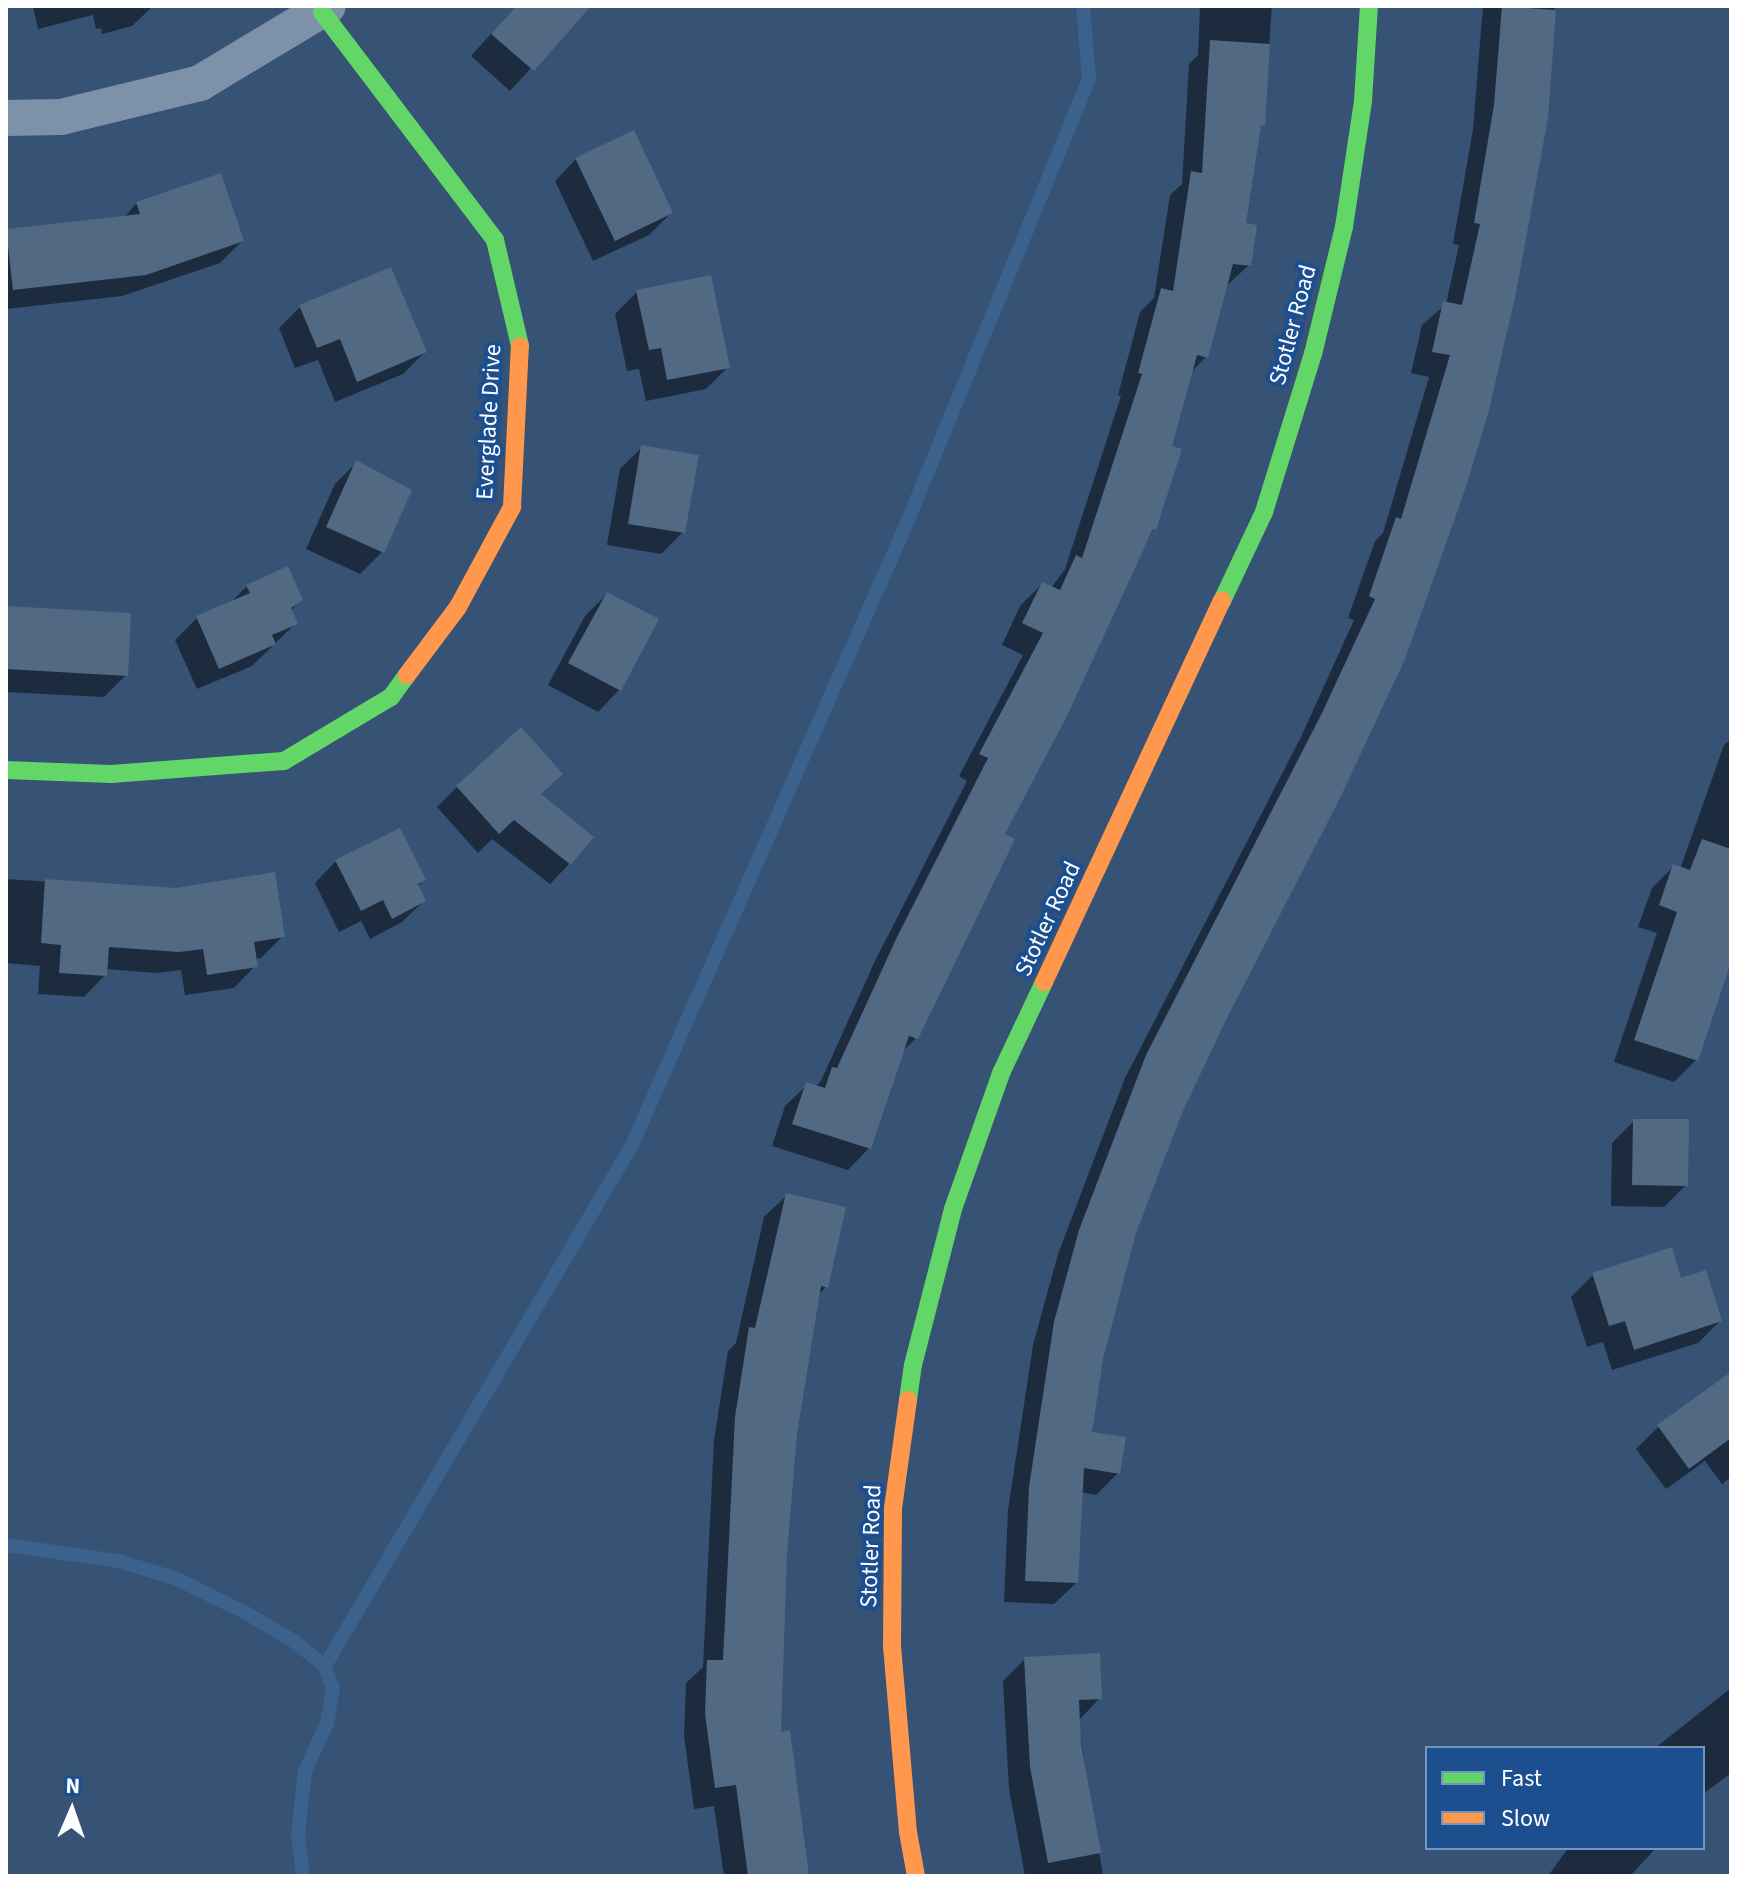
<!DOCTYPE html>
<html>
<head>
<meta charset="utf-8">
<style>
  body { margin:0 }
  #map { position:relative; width:1737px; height:1882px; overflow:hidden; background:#365274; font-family:"Source Sans 3",sans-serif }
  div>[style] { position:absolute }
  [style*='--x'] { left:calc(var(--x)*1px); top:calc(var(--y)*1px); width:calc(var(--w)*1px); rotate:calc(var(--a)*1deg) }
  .shadow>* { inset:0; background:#0007 }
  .stream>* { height:14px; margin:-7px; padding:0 7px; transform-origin:7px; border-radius:7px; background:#3b618d }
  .building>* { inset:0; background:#526984 }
  .street>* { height:36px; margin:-18px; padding:0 18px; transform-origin:18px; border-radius:18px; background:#7d92a8 }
  .fast>* { height:18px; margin:-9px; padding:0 9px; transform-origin:9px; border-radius:9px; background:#63d668 }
  .slow>* { height:18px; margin:-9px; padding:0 9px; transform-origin:9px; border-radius:9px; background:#ff974d }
  span { translate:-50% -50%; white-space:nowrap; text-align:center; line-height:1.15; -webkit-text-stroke:8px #1b4f8f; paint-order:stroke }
  .street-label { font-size:24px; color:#fff }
  .frame { position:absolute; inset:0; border:8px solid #fff; pointer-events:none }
  .legend { position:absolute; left:1425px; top:1746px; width:280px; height:104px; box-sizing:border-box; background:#1b4f8f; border:2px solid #7695bc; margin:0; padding:10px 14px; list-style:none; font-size:24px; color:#fff }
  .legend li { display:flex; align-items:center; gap:16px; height:40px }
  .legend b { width:40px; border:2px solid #7695bc }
  .north { position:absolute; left:32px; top:1770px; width:80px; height:80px; -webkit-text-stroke:6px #1b4f8f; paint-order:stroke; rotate:2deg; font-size:22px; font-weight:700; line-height:32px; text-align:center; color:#fff }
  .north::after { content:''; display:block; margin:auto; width:28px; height:36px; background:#fff; clip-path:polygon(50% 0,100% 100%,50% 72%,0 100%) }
</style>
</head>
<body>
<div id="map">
  <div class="shadow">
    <i style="clip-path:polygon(33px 6px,153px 6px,132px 26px,102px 34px,101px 28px,96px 29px,93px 15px,38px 29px)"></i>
    <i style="clip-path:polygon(516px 6px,588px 6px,510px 91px,471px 56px)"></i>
    <i style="clip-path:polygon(1200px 6px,1272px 6px,1263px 125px,1259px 129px,1243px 225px,1249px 265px,1225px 287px,1206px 357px,1191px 372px,1170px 447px,1154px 528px,1002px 835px,916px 1038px,901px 1053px,869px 1148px,848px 1170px,772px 1146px,785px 1106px,807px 1085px,815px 1087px,821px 1081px,875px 961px,967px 781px,959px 776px,1023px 655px,1002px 645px,1020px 606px,1042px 584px,1051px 588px,1065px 569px,1121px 396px,1118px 395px,1140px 312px,1154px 298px,1170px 195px,1182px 184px,1189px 64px,1198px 55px)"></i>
    <i style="clip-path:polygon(1483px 6px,1555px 6px,1546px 118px,1514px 292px,1224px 1020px,1181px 1113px,1134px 1232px,1101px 1359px,1090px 1433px,1118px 1473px,1096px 1495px,1081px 1492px,1076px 1583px,1054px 1604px,1004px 1602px,1008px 1510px,1033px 1345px,1058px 1254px,1125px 1078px,1301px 737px,1354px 620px,1348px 618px,1375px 541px,1383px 533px,1429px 377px,1411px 373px,1422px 325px,1446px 304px,1459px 245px,1453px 244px,1473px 129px)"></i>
    <i style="clip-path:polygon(576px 159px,671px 213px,649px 235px,593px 261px,555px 181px)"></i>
    <i style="clip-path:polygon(137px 203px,242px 241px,220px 263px,122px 296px,6px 309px,7px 231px,123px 218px)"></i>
    <i style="clip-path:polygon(637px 292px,728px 367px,706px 389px,646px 401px,639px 369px,627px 371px,615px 314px)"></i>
    <i style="clip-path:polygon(300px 307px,425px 352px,403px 374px,335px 402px,318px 360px,295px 368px,279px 328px)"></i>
    <i style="clip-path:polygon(642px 447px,683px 532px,661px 554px,607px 545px,620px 469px)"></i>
    <i style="clip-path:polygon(356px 463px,409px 491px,382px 552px,360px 574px,306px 549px,335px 484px)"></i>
    <i style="clip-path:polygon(247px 586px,301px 600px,290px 611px,296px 623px,252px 666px,197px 689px,175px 640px,197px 618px,229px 604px)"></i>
    <i style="clip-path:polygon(607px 594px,657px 620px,619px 690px,598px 712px,548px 685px,585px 616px)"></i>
    <i style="clip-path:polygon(6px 607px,126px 675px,104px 697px,6px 692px)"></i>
    <i style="clip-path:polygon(1731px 739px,1731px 935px,1696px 1060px,1674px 1082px,1614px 1062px,1657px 933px,1638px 927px,1652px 888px,1674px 866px,1680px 869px,1724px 745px)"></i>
    <i style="clip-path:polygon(457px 787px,539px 795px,570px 863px,550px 884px,492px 839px,478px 853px,437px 807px)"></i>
    <i style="clip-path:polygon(336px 861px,424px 880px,417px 887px,424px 901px,402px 922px,370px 939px,361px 921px,339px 932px,315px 883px)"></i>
    <i style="clip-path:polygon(6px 879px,176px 890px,283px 936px,261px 958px,254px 959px,255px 966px,234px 988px,185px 995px,181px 970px,156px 973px,106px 969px,105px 975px,84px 997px,38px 994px,40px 966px,6px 963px)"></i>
    <i style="clip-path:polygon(1634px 1121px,1686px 1185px,1664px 1207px,1611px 1206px,1612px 1143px)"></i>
    <i style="clip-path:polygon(786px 1196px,826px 1287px,818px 1295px,795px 1434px,785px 1554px,779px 1734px,806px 1873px,810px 1876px,724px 1876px,714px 1806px,694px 1809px,684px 1736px,686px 1683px,703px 1667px,714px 1440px,728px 1351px,736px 1343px,764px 1217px)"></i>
    <i style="clip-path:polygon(1671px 1250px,1680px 1280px,1720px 1321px,1698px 1343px,1612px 1370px,1603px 1342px,1587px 1347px,1571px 1297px,1593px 1275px)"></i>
    <i style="clip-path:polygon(1731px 1374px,1731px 1477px,1722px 1484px,1705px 1461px,1666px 1489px,1636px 1449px,1658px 1427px)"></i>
    <i style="clip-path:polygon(1025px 1659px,1100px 1698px,1078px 1721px,1103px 1876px,1025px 1876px,1009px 1789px,1003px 1681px)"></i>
    <i style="clip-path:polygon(1731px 1688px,1731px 1773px,1703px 1794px,1703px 1748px,1655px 1748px)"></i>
    <i style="clip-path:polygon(1568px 1848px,1656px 1848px,1630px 1876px,1548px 1876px)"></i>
  </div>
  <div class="stream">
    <i style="--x:6;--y:1545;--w:114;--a:8.1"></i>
    <i style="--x:119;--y:1561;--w:61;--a:17.2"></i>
    <i style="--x:177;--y:1579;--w:77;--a:26.2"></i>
    <i style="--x:246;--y:1613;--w:57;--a:30.6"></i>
    <i style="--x:295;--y:1642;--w:38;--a:39"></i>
    <i style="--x:325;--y:1666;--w:24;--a:71"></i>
    <i style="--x:333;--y:1689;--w:35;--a:100"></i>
    <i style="--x:327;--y:1723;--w:53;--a:114.6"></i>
    <i style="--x:305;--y:1771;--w:63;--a:96.3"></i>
    <i style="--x:298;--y:1834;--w:42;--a:83.2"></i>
    <i style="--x:325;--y:1666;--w:605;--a:-59.49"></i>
    <i style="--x:632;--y:1145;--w:678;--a:-66.16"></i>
    <i style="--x:906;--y:525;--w:482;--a:-67.7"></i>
    <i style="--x:1089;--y:79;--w:73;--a:-94.7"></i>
  </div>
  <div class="building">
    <i style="clip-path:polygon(516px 6px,591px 6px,534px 71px,491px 34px)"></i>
    <i style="clip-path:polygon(1502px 6px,1556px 10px,1548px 118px,1516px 293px,1489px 410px,1467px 484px,1405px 659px,1340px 798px,1226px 1020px,1182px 1113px,1136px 1233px,1103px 1359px,1092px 1432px,1126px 1437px,1120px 1474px,1084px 1468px,1078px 1583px,1025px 1581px,1029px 1487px,1054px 1322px,1079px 1230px,1146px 1055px,1322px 713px,1375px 599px,1369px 596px,1396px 517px,1401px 519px,1450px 355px,1432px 352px,1443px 301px,1462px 305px,1480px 224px,1474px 223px,1494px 105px)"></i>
    <i style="clip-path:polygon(1210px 40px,1270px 44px,1265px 126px,1261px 126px,1246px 223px,1257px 225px,1251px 266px,1233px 264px,1208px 358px,1197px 355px,1172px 446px,1182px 449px,1156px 530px,1153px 529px,1067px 716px,1005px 834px,1015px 839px,918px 1039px,909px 1036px,871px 1149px,792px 1124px,806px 1082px,825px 1088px,832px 1067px,837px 1068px,897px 937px,988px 758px,979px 754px,1043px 633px,1022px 623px,1042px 582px,1060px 590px,1076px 555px,1082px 558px,1142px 374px,1138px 373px,1161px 288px,1173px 291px,1191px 171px,1202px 173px)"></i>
    <i style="clip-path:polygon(634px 130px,673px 213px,615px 241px,575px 158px)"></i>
    <i style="clip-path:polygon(221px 173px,244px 241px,146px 275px,13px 290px,6px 229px,140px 214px,136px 202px)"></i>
    <i style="clip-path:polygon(391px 267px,427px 352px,357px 382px,340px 339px,317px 348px,299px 305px)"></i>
    <i style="clip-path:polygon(711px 275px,730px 368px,667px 380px,661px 348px,649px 350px,636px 290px)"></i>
    <i style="clip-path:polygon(641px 445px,699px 455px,685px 533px,628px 524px)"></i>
    <i style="clip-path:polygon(356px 460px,412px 490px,384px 553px,326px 527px)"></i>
    <i style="clip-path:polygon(288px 566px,303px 600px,291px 608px,298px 624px,272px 635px,276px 644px,219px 669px,196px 616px,250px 593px,246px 585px)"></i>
    <i style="clip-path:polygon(607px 592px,659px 619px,621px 691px,568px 663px)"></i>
    <i style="clip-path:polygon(6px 606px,131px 613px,128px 676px,6px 669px)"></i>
    <i style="clip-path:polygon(521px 727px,563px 774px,541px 794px,594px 837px,571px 865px,514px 820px,499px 834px,456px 786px)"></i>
    <i style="clip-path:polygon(400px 828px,426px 880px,418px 884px,426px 901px,392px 919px,383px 900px,361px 911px,335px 860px)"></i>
    <i style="clip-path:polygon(1702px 839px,1731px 849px,1731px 962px,1698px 1061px,1634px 1040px,1677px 912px,1659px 905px,1673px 864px,1690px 870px)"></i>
    <i style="clip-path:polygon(275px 872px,285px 937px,254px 942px,258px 967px,207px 975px,203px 949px,179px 952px,109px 947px,107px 976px,59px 973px,61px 945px,41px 943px,45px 879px,176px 888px)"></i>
    <i style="clip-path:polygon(1633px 1119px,1689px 1119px,1688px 1186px,1632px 1185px)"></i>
    <i style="clip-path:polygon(786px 1193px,846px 1207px,828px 1288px,821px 1286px,797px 1434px,787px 1554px,781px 1732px,790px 1730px,809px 1876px,748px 1876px,736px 1785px,715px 1788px,705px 1714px,707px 1660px,723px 1660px,735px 1417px,749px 1327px,755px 1328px)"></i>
    <i style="clip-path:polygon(1672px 1247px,1681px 1278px,1706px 1270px,1722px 1321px,1634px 1350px,1625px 1321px,1609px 1326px,1592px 1273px)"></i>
    <i style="clip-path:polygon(1731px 1372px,1731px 1438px,1689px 1469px,1657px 1425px)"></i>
    <i style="clip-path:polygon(1100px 1653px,1102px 1699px,1079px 1700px,1081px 1743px,1101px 1853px,1048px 1863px,1030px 1767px,1024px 1657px)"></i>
  </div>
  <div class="street">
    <i style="--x:6;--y:118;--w:55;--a:-1"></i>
    <i style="--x:61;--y:117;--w:143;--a:-13.7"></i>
    <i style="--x:200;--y:83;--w:149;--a:-31"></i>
  </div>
  <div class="fast">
    <i style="--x:322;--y:12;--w:286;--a:52.8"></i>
    <i style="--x:495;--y:240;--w:109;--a:76.7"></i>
    <i style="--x:1222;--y:601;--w:98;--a:-64.7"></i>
    <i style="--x:1264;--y:512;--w:165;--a:-72.8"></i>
    <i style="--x:1313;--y:354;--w:131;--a:-76.3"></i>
    <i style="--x:1344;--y:227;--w:127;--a:-81.4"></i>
    <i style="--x:1363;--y:101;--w:95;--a:-86.4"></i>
    <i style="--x:6;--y:770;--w:105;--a:2.2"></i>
    <i style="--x:111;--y:774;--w:173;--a:-4.3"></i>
    <i style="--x:284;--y:761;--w:125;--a:-30.9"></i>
    <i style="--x:391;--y:697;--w:27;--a:-54"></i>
    <i style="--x:908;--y:1400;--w:35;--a:-82"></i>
    <i style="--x:913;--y:1365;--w:161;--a:-75.6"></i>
    <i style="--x:953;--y:1209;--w:146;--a:-70.5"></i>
    <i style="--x:1002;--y:1071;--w:98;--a:-64.7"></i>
  </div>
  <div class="slow">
    <i style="--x:407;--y:675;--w:85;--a:-53.1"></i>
    <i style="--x:458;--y:607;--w:114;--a:-61.6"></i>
    <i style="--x:512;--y:507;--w:161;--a:-87.2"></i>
    <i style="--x:1044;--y:982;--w:421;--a:-65"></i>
    <i style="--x:908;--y:1400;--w:109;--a:97.9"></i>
    <i style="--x:893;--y:1508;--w:138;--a:90.4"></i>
    <i style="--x:892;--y:1646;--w:187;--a:85.1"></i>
    <i style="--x:908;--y:1832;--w:45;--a:79.7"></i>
  </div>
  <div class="street-label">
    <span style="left:1293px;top:325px;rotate:-75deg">Stotler Road</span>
    <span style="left:489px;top:422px;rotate:-87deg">Everglade Drive</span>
    <span style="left:1048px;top:919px;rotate:-65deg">Stotler Road</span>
    <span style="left:871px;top:1546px;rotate:-88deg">Stotler Road</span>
  </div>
  <div class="frame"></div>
  <ul class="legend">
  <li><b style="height:10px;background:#63d668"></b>Fast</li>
  <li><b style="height:10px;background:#ff974d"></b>Slow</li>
  </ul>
  <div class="north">N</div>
</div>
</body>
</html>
